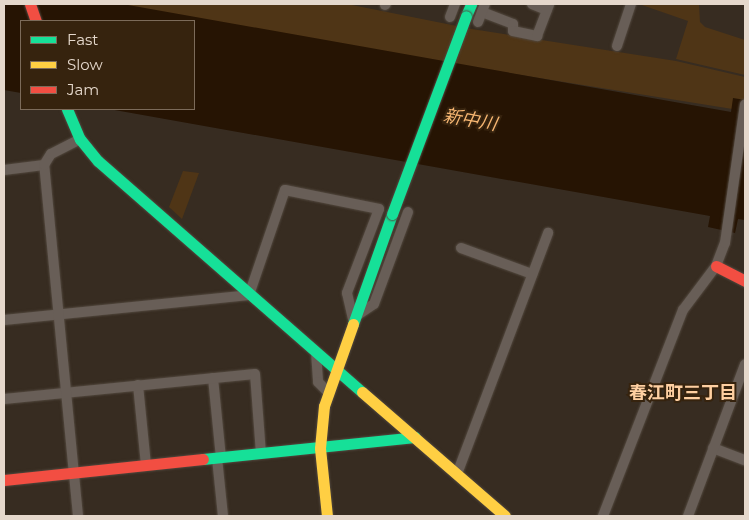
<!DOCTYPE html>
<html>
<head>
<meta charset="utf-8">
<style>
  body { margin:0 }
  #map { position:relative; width:749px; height:520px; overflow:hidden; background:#372c21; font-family:Montserrat,"Noto Sans JP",sans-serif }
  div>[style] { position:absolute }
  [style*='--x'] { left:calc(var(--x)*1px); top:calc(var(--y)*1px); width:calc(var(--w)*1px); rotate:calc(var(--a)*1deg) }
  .green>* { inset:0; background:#4f3516 }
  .water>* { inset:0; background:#261403 }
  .roads { filter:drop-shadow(0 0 1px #52483e) drop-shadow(0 0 1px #52483e) }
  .street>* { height:10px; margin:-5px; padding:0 5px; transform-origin:5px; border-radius:5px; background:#685e57 }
  .fast>* { height:11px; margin:-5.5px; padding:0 5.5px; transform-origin:5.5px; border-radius:5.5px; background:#16e098 }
  .slow>* { height:11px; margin:-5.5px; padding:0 5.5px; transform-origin:5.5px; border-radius:5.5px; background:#ffcf43 }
  .jam>* { height:11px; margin:-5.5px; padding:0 5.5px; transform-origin:5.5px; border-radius:5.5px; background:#f24e42 }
  .bridges { filter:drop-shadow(0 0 1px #52483e) drop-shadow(0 0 1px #52483e) }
  .fast-bridge>* { height:11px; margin:-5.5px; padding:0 5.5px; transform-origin:5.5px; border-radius:5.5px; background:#16e098 }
  span { translate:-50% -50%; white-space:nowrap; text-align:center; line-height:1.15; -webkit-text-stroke:4px #36230e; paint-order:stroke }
  .water-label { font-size:18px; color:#f5b571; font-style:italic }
  .neighbourhood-label { font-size:18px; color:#fecfa1; font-weight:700 }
  .frame { position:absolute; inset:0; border:5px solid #e5d8cc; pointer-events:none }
  .legend { position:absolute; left:20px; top:20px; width:175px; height:90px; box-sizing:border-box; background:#36230e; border:1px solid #7c6b5a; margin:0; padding:6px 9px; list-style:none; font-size:15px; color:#e5d8cc }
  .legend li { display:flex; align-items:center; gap:10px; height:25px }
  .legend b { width:25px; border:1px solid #7c6b5a }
</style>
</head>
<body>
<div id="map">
  <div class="green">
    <i style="clip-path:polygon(117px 4px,347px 4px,472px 29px,676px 61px,745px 77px,745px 111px,465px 66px)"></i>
    <i style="clip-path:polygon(639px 4px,699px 4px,700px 22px,705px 27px,745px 40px,745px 75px,676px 59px,688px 21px)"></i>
    <i style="clip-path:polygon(183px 171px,199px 173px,182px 219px,169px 207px)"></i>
  </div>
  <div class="water">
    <i style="clip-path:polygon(4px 4px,128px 5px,731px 112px,733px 98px,745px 100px,745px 220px,738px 219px,735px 233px,708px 227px,710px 216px,109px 109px,194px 109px,194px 21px,21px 21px,21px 93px,4px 90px)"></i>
  </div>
  <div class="roads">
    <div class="street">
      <i style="--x:532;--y:4;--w:16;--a:22"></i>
      <i style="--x:385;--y:5;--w:1;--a:-45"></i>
      <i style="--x:482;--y:12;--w:33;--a:21"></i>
      <i style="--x:513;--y:24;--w:7;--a:90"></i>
      <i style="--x:513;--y:31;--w:25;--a:12"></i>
      <i style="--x:537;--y:36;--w:34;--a:-69"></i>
      <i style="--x:450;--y:17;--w:14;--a:-69"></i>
      <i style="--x:478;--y:22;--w:19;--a:-69"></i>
      <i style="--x:617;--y:46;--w:44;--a:-71.6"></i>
      <i style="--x:4;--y:170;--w:40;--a:-7.1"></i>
      <i style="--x:461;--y:248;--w:76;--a:20.1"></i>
      <i style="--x:4;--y:320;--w:246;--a:-5.8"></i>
      <i style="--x:249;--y:295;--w:111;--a:-71.1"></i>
      <i style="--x:285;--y:190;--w:96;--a:11.4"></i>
      <i style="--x:379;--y:209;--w:90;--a:110.9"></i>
      <i style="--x:347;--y:293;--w:26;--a:77"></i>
      <i style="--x:353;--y:318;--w:25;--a:-34"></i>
      <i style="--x:374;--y:304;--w:98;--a:-69.7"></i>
      <i style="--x:316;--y:352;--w:30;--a:86"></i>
      <i style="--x:318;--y:382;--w:14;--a:45"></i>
      <i style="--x:213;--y:378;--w:80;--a:84.3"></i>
      <i style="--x:138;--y:385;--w:80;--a:84.3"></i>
      <i style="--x:4;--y:399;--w:252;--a:-5.7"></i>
      <i style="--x:255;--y:374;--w:80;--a:85.7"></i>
      <i style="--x:713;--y:448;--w:34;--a:21"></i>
      <i style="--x:217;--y:458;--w:58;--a:84.1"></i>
      <i style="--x:457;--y:474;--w:258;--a:-69.3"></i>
      <i style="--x:78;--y:516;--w:353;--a:-95.5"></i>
      <i style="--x:44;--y:165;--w:13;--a:-58"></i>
      <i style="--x:51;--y:154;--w:33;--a:-27"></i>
      <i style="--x:603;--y:516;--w:221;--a:-68.8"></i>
      <i style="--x:683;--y:310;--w:55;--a:-53.1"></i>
      <i style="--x:716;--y:266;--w:25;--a:-69"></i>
      <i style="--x:725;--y:243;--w:140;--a:-81.8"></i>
      <i style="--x:688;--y:516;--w:162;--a:-69.4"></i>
    </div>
    <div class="fast">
      <i style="--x:466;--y:16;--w:13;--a:-67"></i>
      <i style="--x:67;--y:109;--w:33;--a:67"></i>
      <i style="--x:80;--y:139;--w:28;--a:51"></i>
      <i style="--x:98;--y:161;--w:351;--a:41.2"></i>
      <i style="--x:353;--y:324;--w:117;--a:-70.5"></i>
      <i style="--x:203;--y:459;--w:213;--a:-5.9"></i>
    </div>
    <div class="slow">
      <i style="--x:362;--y:392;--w:189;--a:40.9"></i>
      <i style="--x:327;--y:516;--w:68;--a:-95.9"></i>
      <i style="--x:320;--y:448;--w:42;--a:-84.6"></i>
      <i style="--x:324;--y:406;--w:87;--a:-70.5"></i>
    </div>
    <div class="jam">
      <i style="--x:30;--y:4;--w:18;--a:71"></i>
      <i style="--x:716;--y:266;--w:33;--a:27"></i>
      <i style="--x:4;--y:480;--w:200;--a:-6"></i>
    </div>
  </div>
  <div class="bridges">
    <div class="fast-bridge">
      <i style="--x:392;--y:214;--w:211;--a:-69.5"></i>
    </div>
  </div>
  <div class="water-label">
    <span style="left:470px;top:120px;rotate:10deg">新中川</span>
  </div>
  <div class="neighbourhood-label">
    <span style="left:683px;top:393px">春江町三丁目</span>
  </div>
  <div class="frame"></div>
  <ul class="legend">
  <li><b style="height:6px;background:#16e098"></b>Fast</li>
  <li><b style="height:6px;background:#ffcf43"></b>Slow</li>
  <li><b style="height:6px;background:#f24e42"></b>Jam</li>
  </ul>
</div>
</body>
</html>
